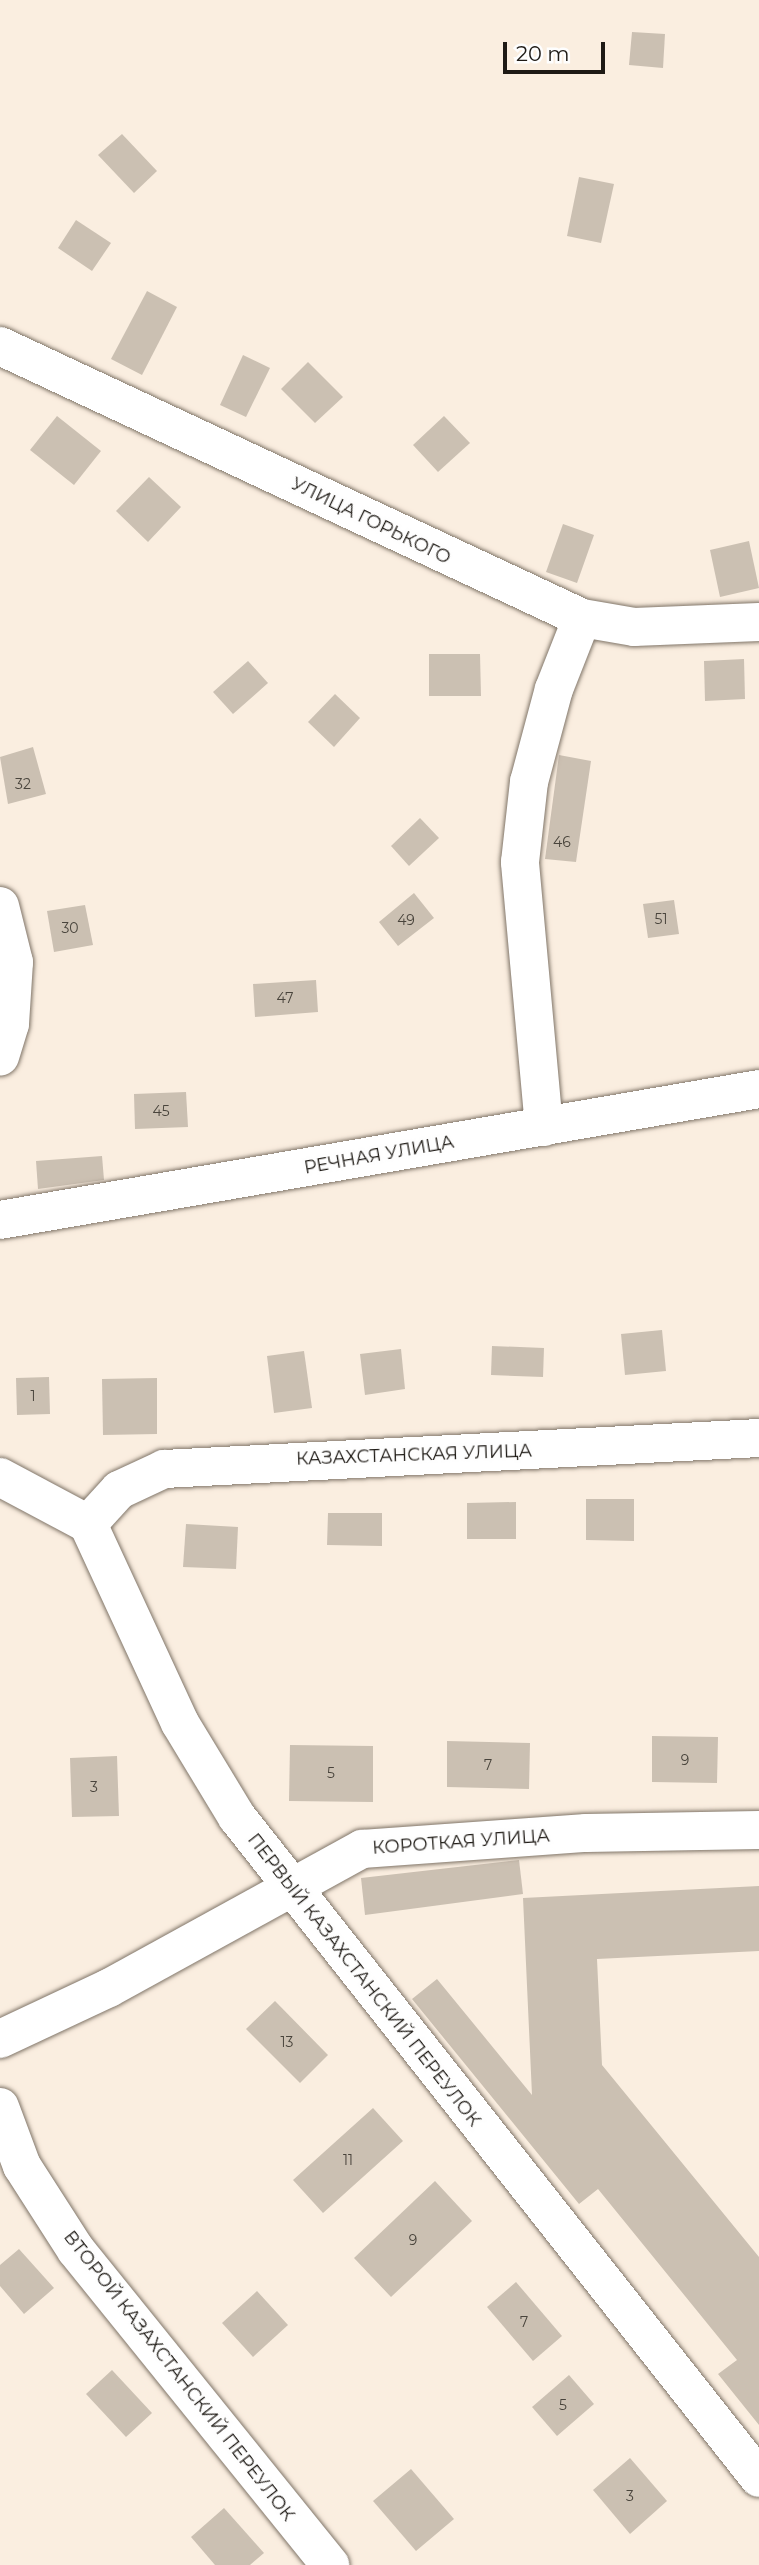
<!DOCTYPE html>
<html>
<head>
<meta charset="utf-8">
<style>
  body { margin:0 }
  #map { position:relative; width:759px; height:2565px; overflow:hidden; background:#faeee0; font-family:Montserrat,sans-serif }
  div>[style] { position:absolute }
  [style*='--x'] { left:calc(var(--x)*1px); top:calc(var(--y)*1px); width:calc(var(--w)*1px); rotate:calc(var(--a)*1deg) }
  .building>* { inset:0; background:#cbc0b2 }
  .roads { filter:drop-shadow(0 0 2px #807568) drop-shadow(0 0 2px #807568) }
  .minor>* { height:38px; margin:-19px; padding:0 19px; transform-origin:19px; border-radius:19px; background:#fff }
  span { translate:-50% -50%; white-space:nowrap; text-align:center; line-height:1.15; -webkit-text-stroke:6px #fefefe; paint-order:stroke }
  .number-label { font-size:14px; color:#49443c }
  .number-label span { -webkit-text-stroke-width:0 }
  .street-label { font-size:18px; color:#1e1a15 }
  .scale { position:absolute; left:503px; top:42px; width:102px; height:32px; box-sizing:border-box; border:4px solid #1e1a15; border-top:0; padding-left:9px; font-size:21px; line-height:24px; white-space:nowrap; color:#1e1a15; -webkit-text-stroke:5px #fefefe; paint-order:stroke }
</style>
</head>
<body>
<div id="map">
  <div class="building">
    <i style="clip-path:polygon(632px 32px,665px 34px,663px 68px,629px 65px)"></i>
    <i style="clip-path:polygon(122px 134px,157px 171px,134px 193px,98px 155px)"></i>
    <i style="clip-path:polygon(579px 177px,614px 184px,601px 243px,567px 236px)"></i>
    <i style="clip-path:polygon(76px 220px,111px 243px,92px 271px,58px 248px)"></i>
    <i style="clip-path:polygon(147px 291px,177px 307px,142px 375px,111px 359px)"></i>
    <i style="clip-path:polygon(243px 355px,270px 368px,246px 417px,220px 405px)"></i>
    <i style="clip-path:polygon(308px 362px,343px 397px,315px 423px,281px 389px)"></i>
    <i style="clip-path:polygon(57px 416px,101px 451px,74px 485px,30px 450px)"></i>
    <i style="clip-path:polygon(444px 416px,470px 443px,438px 472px,413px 445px)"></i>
    <i style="clip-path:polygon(149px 477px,181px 507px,148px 542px,116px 511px)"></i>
    <i style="clip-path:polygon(563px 524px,594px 535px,577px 583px,546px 572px)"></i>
    <i style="clip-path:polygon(749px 541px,759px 588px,720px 597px,710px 550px)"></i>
    <i style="clip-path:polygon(429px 654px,480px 654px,481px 696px,429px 696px)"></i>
    <i style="clip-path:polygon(744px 659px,745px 699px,705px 701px,704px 661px)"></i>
    <i style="clip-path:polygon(248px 661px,268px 683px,233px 714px,213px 692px)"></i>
    <i style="clip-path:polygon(335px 694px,360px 718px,334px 747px,308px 722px)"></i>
    <i style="clip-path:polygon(33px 747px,46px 794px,8px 804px,0 757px)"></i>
    <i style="clip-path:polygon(559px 755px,591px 761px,576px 862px,545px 859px)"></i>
    <i style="clip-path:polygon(420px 818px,439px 838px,409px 866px,391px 846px)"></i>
    <i style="clip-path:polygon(414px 893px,434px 918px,398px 946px,379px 922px)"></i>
    <i style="clip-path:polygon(674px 900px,679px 934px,648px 938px,643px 904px)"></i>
    <i style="clip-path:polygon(85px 905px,93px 945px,54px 952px,47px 911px)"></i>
    <i style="clip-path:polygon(316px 980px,318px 1012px,255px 1017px,253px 984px)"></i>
    <i style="clip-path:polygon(186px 1092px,188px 1127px,135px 1129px,134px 1094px)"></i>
    <i style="clip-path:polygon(102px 1156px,104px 1180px,38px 1189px,36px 1161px)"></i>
    <i style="clip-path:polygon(662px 1330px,666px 1371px,625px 1375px,621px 1334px)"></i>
    <i style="clip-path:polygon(492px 1346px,544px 1348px,543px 1377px,491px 1375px)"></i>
    <i style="clip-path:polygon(401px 1349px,405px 1389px,365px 1395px,360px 1354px)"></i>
    <i style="clip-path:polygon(304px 1351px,312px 1408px,274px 1413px,267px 1356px)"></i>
    <i style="clip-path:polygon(49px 1377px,50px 1414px,17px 1415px,16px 1378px)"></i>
    <i style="clip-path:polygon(157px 1378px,157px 1434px,103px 1435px,102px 1379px)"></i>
    <i style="clip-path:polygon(586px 1499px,634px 1499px,634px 1541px,586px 1540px)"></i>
    <i style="clip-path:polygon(516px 1502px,516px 1539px,467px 1539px,467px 1503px)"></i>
    <i style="clip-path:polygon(328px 1513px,382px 1513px,382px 1546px,327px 1545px)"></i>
    <i style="clip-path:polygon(186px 1524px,238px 1527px,236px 1569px,183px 1567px)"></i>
    <i style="clip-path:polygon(652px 1736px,718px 1737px,717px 1783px,652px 1782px)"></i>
    <i style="clip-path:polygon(447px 1741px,530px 1743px,529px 1789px,447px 1787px)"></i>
    <i style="clip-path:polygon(290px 1745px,373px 1746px,373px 1802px,289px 1801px)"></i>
    <i style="clip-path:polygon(117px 1756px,119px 1816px,72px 1817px,70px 1758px)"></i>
    <i style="clip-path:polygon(519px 1860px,523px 1894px,365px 1915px,361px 1878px)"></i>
    <i style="clip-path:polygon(759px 1886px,759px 1951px,597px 1959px,602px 2065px,759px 2257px,759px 2425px,718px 2374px,737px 2360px,598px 2189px,579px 2204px,412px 1999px,437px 1979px,532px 2095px,523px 1898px)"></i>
    <i style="clip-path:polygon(275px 2001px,328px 2055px,300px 2083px,246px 2029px)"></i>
    <i style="clip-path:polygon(373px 2108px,403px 2141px,323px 2213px,293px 2180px)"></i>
    <i style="clip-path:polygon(435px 2181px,472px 2221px,391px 2297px,354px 2258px)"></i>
    <i style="clip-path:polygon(19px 2249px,54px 2288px,24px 2314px,0 2286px,0 2265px)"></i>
    <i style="clip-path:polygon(516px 2282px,562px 2336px,533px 2361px,487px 2307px)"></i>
    <i style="clip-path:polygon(257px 2291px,288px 2325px,253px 2357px,222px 2323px)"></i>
    <i style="clip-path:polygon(112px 2370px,152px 2413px,126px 2437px,86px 2394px)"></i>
    <i style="clip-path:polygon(569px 2375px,594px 2404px,557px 2436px,532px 2407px)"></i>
    <i style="clip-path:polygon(630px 2458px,667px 2501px,630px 2534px,593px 2490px)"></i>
    <i style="clip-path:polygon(411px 2469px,454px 2519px,416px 2551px,373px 2501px)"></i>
    <i style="clip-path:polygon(224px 2508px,264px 2553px,250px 2565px,215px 2565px,191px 2537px)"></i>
  </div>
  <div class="roads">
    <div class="minor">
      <i style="--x:0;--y:346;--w:642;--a:25.05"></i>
      <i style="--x:582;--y:618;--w:53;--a:9.8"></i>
      <i style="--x:634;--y:627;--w:125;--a:-2.3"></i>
      <i style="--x:0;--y:906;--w:58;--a:76"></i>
      <i style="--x:14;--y:962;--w:62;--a:93.7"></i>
      <i style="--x:10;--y:1024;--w:34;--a:107"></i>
      <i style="--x:544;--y:1127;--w:266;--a:-95.2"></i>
      <i style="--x:520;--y:862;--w:81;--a:-83.6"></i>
      <i style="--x:529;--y:782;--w:96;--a:-75"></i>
      <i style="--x:554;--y:689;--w:76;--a:-68.5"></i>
      <i style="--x:0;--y:1220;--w:770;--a:-9.79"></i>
      <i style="--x:0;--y:1477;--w:100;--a:28.1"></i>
      <i style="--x:88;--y:1524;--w:219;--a:65.2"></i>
      <i style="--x:180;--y:1723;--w:110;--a:58.8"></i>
      <i style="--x:237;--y:1817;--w:842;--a:51.7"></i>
      <i style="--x:88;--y:1524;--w:46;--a:-47.6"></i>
      <i style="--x:119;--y:1490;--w:50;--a:-25"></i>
      <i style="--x:164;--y:1469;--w:596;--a:-2.98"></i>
      <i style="--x:0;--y:2039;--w:120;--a:-25.1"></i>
      <i style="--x:109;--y:1988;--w:289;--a:-28.8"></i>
      <i style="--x:362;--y:1849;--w:225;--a:-4.1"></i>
      <i style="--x:586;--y:1833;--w:173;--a:-1"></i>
      <i style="--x:0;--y:2107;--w:63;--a:69.6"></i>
      <i style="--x:22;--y:2166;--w:100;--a:57.3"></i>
      <i style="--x:76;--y:2250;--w:405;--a:51.1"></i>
    </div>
  </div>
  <div class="number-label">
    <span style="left:23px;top:784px">32</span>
    <span style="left:562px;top:842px">46</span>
    <span style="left:661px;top:919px">51</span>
    <span style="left:406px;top:920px">49</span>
    <span style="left:70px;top:928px">30</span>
    <span style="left:285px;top:998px">47</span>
    <span style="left:161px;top:1111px">45</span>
    <span style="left:33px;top:1396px">1</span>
    <span style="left:685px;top:1760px">9</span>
    <span style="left:488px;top:1765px">7</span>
    <span style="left:331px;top:1773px">5</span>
    <span style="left:94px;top:1787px">3</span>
    <span style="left:287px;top:2042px">13</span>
    <span style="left:348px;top:2160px">11</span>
    <span style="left:413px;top:2240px">9</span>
    <span style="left:524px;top:2322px">7</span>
    <span style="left:563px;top:2405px">5</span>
    <span style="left:630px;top:2496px">3</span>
  </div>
  <div class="street-label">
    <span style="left:371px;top:521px;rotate:26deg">УЛИЦА ГОРЬКОГО</span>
    <span style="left:379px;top:1155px;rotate:-10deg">РЕЧНАЯ УЛИЦА</span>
    <span style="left:414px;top:1455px;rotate:-2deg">КАЗАХСТАНСКАЯ УЛИЦА</span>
    <span style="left:461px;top:1842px;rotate:-4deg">КОРОТКАЯ УЛИЦА</span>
    <span style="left:364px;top:1980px;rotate:52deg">ПЕРВЫЙ КАЗАХСТАНСКИЙ ПЕРЕУЛОК</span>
    <span style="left:179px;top:2376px;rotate:52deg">ВТОРОЙ КАЗАХСТАНСКИЙ ПЕРЕУЛОК</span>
  </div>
  <div class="scale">20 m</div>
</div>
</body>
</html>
